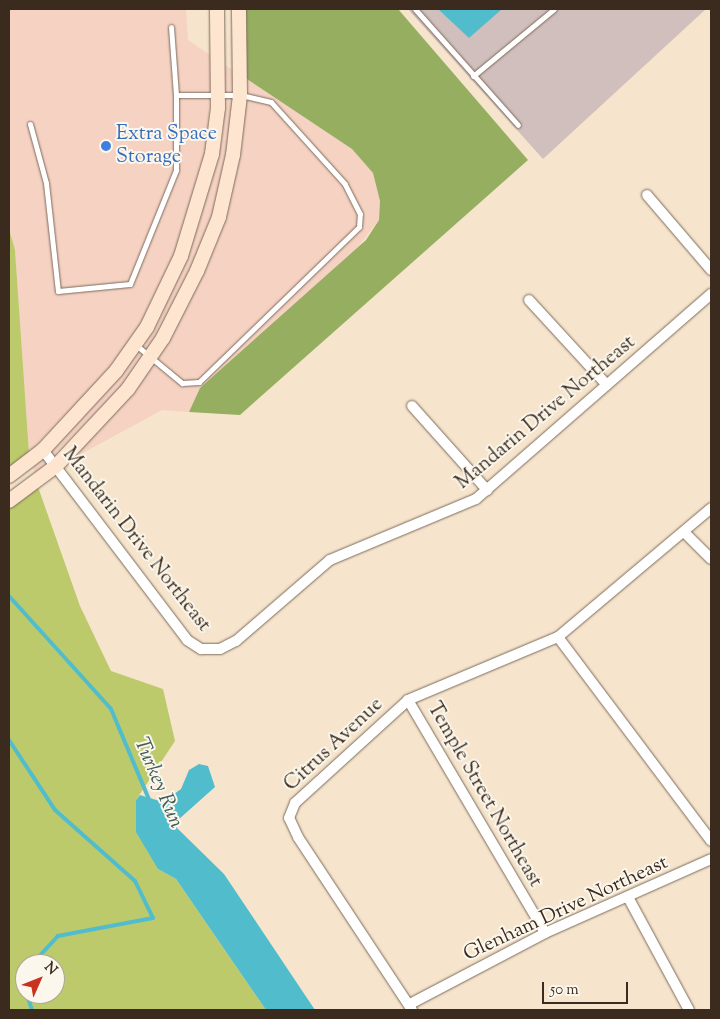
<!DOCTYPE html>
<html>
<head>
<meta charset="utf-8">
<style>
  body { margin:0 }
  #map { position:relative; width:720px; height:1019px; overflow:hidden; background:#f6e4cc; font-family:"Sorts Mill Goudy",serif }
  div>[style] { position:absolute }
  [style*='--x'] { left:calc(var(--x)*1px); top:calc(var(--y)*1px); width:calc(var(--w)*1px); rotate:calc(var(--a)*1deg) }
  .built>* { inset:0; background:#f6d2c3 }
  .industrial>* { inset:0; background:#d1bfbd }
  .green>* { inset:0; background:#bdca6b }
  .forest>* { inset:0; background:#96ae5f }
  .water>* { inset:0; background:#51bdcc }
  .stream>* { height:4px; margin:-2px; padding:0 2px; transform-origin:2px; border-radius:2px; background:#51bdcc }
  .roads { filter:drop-shadow(0 0 1px #7c6b5b) drop-shadow(0 0 1px #7c6b5b) }
  .lane>* { height:5px; margin:-2.5px; padding:0 2.5px; transform-origin:2.5px; border-radius:2.5px; background:#fff }
  .street>* { height:10px; margin:-5px; padding:0 5px; transform-origin:5px; border-radius:5px; background:#fff }
  .secondary>* { height:14px; margin:-7px; padding:0 7px; transform-origin:7px; border-radius:7px; background:#fde5d0 }
  .dots>* { width:14px; height:14px; translate:-50% -50%; box-sizing:border-box; border:2px solid #fbf7ec; border-radius:50% }
  span { translate:-50% -50%; white-space:nowrap; text-align:center; line-height:1.15; -webkit-text-stroke:4px #fbf7ec; paint-order:stroke }
  .shop-label { font-size:20px; color:#366cbe }
  .left { translate:0 -50%; text-align:left }
  .street-label { font-size:20px; color:#3b2a1e }
  .water-label { font-size:21px; color:#435d5b; font-style:italic }
  .frame { position:absolute; inset:0; border:10px solid #3b2a1e; pointer-events:none }
  .north { position:absolute; left:15px; top:954px; width:50px; height:50px; box-sizing:border-box; background:#fbf7ec; border:1px solid #aea59a; border-radius:50%; rotate:46deg; font-size:14px; font-weight:700; line-height:20px; text-align:center; color:#3b2a1e }
  .north::after { content:''; display:block; margin:auto; width:18px; height:22px; background:#c8321e; clip-path:polygon(50% 0,100% 100%,50% 72%,0 100%) }
  .scale { position:absolute; left:542px; top:982px; width:86px; height:22px; box-sizing:border-box; border:2px solid #3b2a1e; border-top:0; padding-left:6px; font-size:15px; line-height:18px; white-space:nowrap; color:#3b2a1e; -webkit-text-stroke:4px #fbf7ec; paint-order:stroke }
</style>
</head>
<body>
<div id="map">
  <div class="built">
    <i style="clip-path:polygon(9px 9px,186px 9px,188px 40px,213px 57px,206px 154px,176px 254px,142px 325px,111px 367px,29px 453px,15px 250px,9px 229px)"></i>
    <i style="clip-path:polygon(225px 65px,234px 71px,227px 155px,213px 216px,191px 269px,158px 335px,123px 385px,35px 474px,32px 466px,120px 374px,187px 258px,218px 154px)"></i>
    <i style="clip-path:polygon(247px 79px,352px 149px,373px 173px,380px 201px,379px 220px,346px 262px,200px 388px,189px 412px,162px 410px,70px 460px,133px 392px,203px 273px)"></i>
  </div>
  <div class="industrial">
    <i style="clip-path:polygon(408px 9px,706px 9px,543px 159px)"></i>
  </div>
  <div class="green">
    <i style="clip-path:polygon(9px 229px,15px 250px,29px 453px,9px 469px)"></i>
    <i style="clip-path:polygon(evenodd,38px 487px,80px 606px,111px 671px,163px 689px,175px 741px,136px 800px,158px 869px,176px 879px,266px 1010px,9px 1010px,9px 507px,38px 487px,25px 964px,55px 964px,55px 994px,25px 994px,25px 964px)"></i>
  </div>
  <div class="forest">
    <i style="clip-path:polygon(245px 9px,398px 9px,528px 160px,240px 415px,189px 412px,200px 388px,366px 240px,379px 220px,380px 201px,373px 173px,352px 149px,247px 79px)"></i>
  </div>
  <div class="water">
    <i style="clip-path:polygon(438px 9px,502px 9px,469px 38px)"></i>
    <i style="clip-path:polygon(199px 764px,208px 766px,215px 787px,178px 820px,177px 828px,224px 874px,315px 1010px,266px 1010px,176px 879px,158px 869px,136px 832px,136px 800px,140px 795px,163px 802px,181px 789px,189px 770px)"></i>
  </div>
  <div class="stream">
    <i style="--x:9;--y:596;--w:152;--a:47.9"></i>
    <i style="--x:111;--y:709;--w:103;--a:67.2"></i>
    <i style="--x:9;--y:740;--w:84;--a:56.7"></i>
    <i style="--x:55;--y:810;--w:107;--a:41.6"></i>
    <i style="--x:135;--y:881;--w:41;--a:64.1"></i>
    <i style="--x:153;--y:918;--w:97;--a:169.3"></i>
    <i style="--x:58;--y:936;--w:38;--a:133"></i>
    <i style="--x:25;--y:972;--w:11;--a:90"></i>
    <i style="--x:27;--y:994;--w:17;--a:73"></i>
  </div>
  <div class="roads">
    <div class="lane">
      <i style="--x:415;--y:9;--w:155;--a:48.4"></i>
      <i style="--x:473;--y:76;--w:105;--a:-39.6"></i>
      <i style="--x:30;--y:124;--w:61;--a:74.8"></i>
      <i style="--x:46;--y:183;--w:109;--a:83.7"></i>
      <i style="--x:58;--y:291;--w:72;--a:-5.6"></i>
      <i style="--x:130;--y:284;--w:123;--a:-68"></i>
      <i style="--x:176;--y:170;--w:75;--a:-90"></i>
      <i style="--x:136;--y:345;--w:60;--a:39.6"></i>
      <i style="--x:182;--y:383;--w:17;--a:-3"></i>
      <i style="--x:199;--y:382;--w:223;--a:-44.1"></i>
      <i style="--x:359;--y:227;--w:13;--a:-86"></i>
      <i style="--x:360;--y:214;--w:34;--a:-117"></i>
      <i style="--x:345;--y:184;--w:110;--a:-132.1"></i>
      <i style="--x:271;--y:102;--w:32;--a:-167"></i>
      <i style="--x:240;--y:95;--w:64;--a:180"></i>
      <i style="--x:176;--y:95;--w:68;--a:-94.2"></i>
    </div>
    <div class="street">
      <i style="--x:647;--y:195;--w:99;--a:49.5"></i>
      <i style="--x:529;--y:300;--w:115;--a:47.5"></i>
      <i style="--x:412;--y:406;--w:113;--a:48.2"></i>
      <i style="--x:43;--y:450;--w:238;--a:52.8"></i>
      <i style="--x:187;--y:640;--w:17;--a:33"></i>
      <i style="--x:201;--y:649;--w:19;--a:0"></i>
      <i style="--x:220;--y:649;--w:18;--a:-27"></i>
      <i style="--x:236;--y:641;--w:124;--a:-40.8"></i>
      <i style="--x:330;--y:560;--w:158;--a:-22.7"></i>
      <i style="--x:476;--y:499;--w:312;--a:-41.1"></i>
      <i style="--x:684;--y:532;--w:38;--a:45"></i>
      <i style="--x:558;--y:637;--w:255;--a:53.1"></i>
      <i style="--x:408;--y:700;--w:270;--a:59.5"></i>
      <i style="--x:629;--y:899;--w:126;--a:61.6"></i>
      <i style="--x:410;--y:1004;--w:153;--a:-27.7"></i>
      <i style="--x:545;--y:933;--w:182;--a:-24"></i>
      <i style="--x:412;--y:1010;--w:207;--a:-123.4"></i>
      <i style="--x:298;--y:837;--w:21;--a:-115"></i>
      <i style="--x:289;--y:818;--w:16;--a:-68"></i>
      <i style="--x:295;--y:803;--w:153;--a:-42.3"></i>
      <i style="--x:408;--y:700;--w:163;--a:-22.8"></i>
      <i style="--x:558;--y:637;--w:200;--a:-40.1"></i>
    </div>
    <div class="secondary">
      <i style="--x:9;--y:476;--w:43;--a:-37.4"></i>
      <i style="--x:43;--y:450;--w:108;--a:-47.3"></i>
      <i style="--x:116;--y:371;--w:54;--a:-54.8"></i>
      <i style="--x:147;--y:327;--w:79;--a:-64.4"></i>
      <i style="--x:181;--y:256;--w:107;--a:-73.1"></i>
      <i style="--x:212;--y:154;--w:46;--a:-82.6"></i>
      <i style="--x:218;--y:108;--w:99;--a:-90.6"></i>
      <i style="--x:9;--y:501;--w:59;--a:-36.7"></i>
      <i style="--x:56;--y:466;--w:105;--a:-46.9"></i>
      <i style="--x:128;--y:389;--w:62;--a:-55.5"></i>
      <i style="--x:163;--y:338;--w:75;--a:-63.1"></i>
      <i style="--x:197;--y:271;--w:58;--a:-67.8"></i>
      <i style="--x:219;--y:217;--w:64;--a:-77.3"></i>
      <i style="--x:233;--y:155;--w:60;--a:-83.3"></i>
      <i style="--x:240;--y:95;--w:86;--a:-90.7"></i>
    </div>
  </div>
  <div class="dots">
    <i style="left:106px;top:146px;background:#3f7fe0"></i>
  </div>
  <div class="shop-label">
    <span class="left" style="left:116px;top:146px">Extra Space<br>Storage</span>
  </div>
  <div class="street-label">
    <span style="left:546px;top:413px;rotate:-40deg">Mandarin Drive Northeast</span>
    <span style="left:136px;top:540px;rotate:52deg">Mandarin Drive Northeast</span>
    <span style="left:334px;top:745px;rotate:-43deg">Citrus Avenue</span>
    <span style="left:484px;top:795px;rotate:60deg">Temple Street Northeast</span>
    <span style="left:566px;top:909px;rotate:-25deg">Glenham Drive Northeast</span>
  </div>
  <div class="water-label">
    <span style="left:158px;top:783px;rotate:67deg">Turkey Run</span>
  </div>
  <div class="frame"></div>
  <div class="north">N</div>
  <div class="scale">50 m</div>
</div>
</body>
</html>
